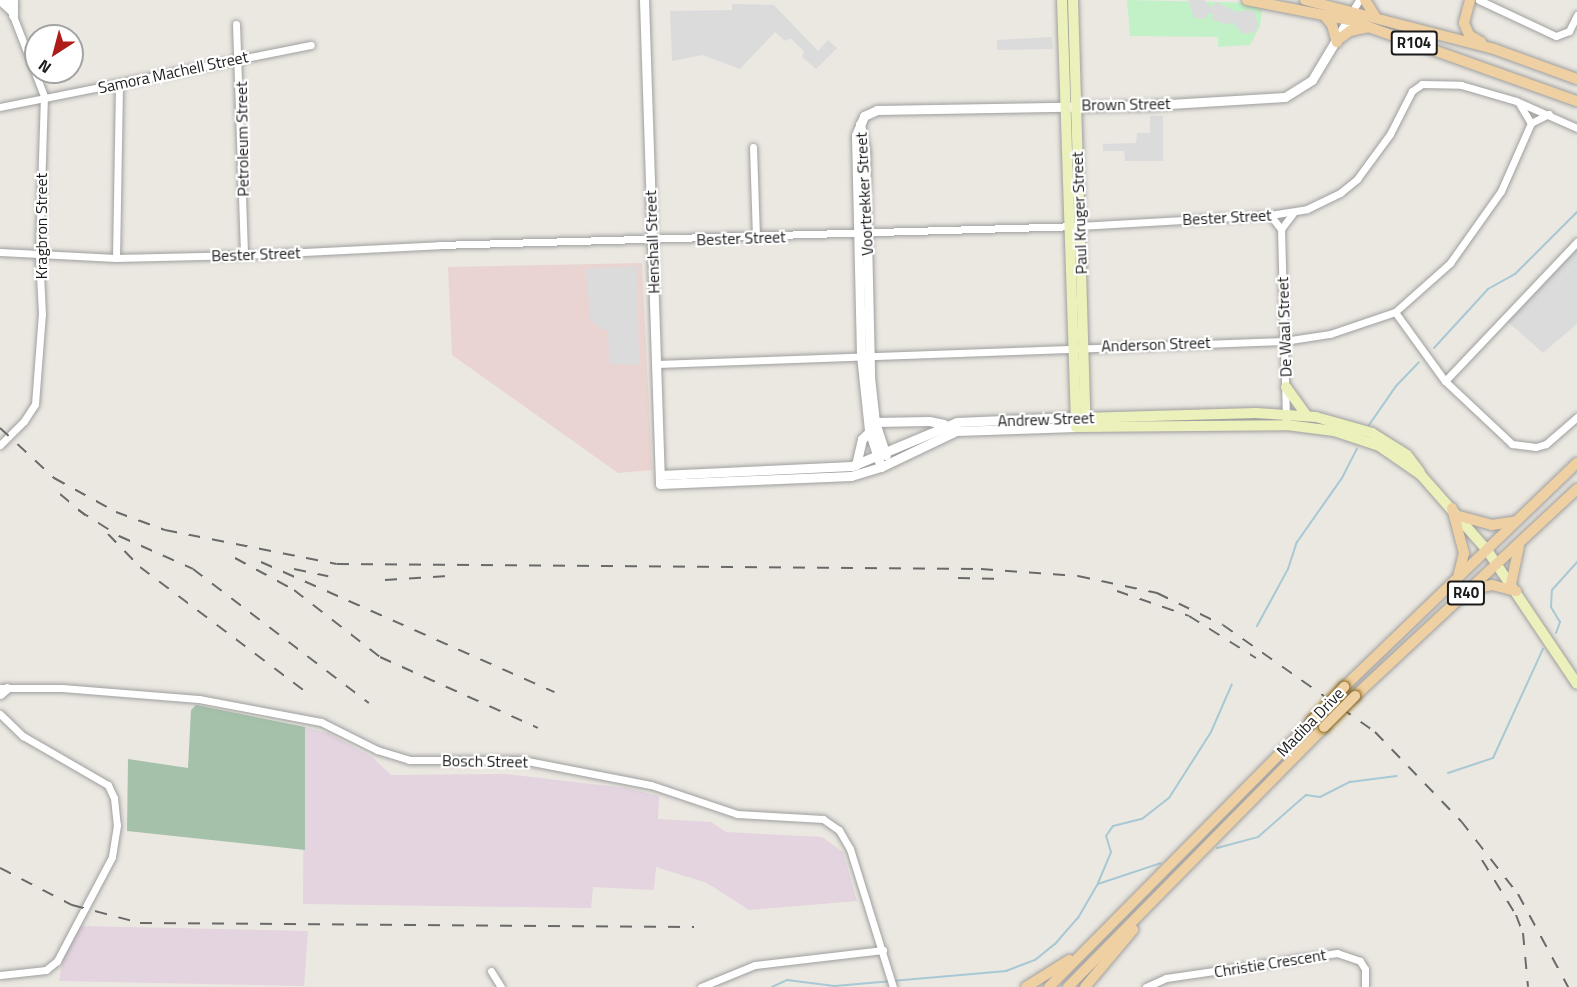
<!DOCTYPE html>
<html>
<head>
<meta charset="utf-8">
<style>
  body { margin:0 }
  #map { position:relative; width:1577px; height:987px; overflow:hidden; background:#ebe8e1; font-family:"Titillium Web",sans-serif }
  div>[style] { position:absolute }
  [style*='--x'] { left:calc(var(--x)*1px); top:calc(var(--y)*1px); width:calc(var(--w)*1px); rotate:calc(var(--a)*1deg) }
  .commercial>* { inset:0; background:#ead4d2 }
  .industrial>* { inset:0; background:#e3d4e0 }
  .cemetery>* { inset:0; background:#a5c1aa }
  .park>* { inset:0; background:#c2f1c7 }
  .parking>* { inset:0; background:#dbdbdb }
  .stream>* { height:2px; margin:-1px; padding:0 1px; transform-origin:1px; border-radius:1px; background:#a7c8d4 }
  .roads { filter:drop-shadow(0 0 2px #9f9f9f) drop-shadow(0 0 2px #9f9f9f) }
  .minor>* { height:7px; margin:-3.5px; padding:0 3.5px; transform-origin:3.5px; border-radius:3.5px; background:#fff }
  .tertiary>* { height:9px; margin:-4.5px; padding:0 4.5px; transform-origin:4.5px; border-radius:4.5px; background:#fff }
  .secondary>* { height:10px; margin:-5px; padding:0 5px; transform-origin:5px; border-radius:5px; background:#ecf0ba }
  .primary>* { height:10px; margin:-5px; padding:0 5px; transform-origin:5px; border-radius:5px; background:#efd0a2 }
  .rail>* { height:2px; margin-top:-1px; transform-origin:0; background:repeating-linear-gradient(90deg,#696969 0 12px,transparent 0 24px) }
  .bridges { filter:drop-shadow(0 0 2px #805e12) drop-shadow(0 0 2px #805e12) }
  .primary-bridge>* { height:10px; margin:-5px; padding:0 5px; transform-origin:5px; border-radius:5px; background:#efd0a2 }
  span { translate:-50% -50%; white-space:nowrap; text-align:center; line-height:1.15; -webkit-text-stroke:4.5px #fff; paint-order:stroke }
  .shield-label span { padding:2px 4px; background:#fff; border:2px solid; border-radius:4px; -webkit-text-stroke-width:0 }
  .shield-label { font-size:15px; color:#1b1b1b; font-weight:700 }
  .street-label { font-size:16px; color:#1b1b1b }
  .north { position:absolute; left:24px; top:24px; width:60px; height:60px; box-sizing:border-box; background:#fff; border:2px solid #a4a4a4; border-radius:50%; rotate:216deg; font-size:16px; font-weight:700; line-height:24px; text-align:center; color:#1b1b1b }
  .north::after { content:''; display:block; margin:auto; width:21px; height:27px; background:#ad1c18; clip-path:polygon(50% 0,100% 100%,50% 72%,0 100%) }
</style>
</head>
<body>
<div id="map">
  <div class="commercial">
    <i style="clip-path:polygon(642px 263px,652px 470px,618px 473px,452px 355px,448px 267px)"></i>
  </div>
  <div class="industrial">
    <i style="clip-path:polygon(304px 727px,328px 733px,372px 757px,391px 775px,505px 774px,626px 788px,659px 796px,658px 819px,711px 822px,726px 832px,822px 837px,843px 852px,857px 901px,749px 910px,707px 883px,656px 867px,654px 890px,593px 887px,591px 908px,303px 904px)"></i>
    <i style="clip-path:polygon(80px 926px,308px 931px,304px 986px,59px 981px,63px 958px)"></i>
  </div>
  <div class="cemetery">
    <i style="clip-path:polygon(196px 705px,305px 727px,305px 850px,127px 831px,128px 759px,188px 768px,191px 710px)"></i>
  </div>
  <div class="park">
    <i style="clip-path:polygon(1127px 0,1263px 3px,1260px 26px,1250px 45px,1218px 47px,1218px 37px,1130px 36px)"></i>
  </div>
  <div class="parking">
    <i style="clip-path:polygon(1188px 0,1204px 0,1211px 8px,1216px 2px,1236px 12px,1249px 10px,1255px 13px,1258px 26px,1255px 32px,1243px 34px,1232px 22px,1228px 25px,1211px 19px,1214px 15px,1209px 13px,1205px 19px,1194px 18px)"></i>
    <i style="clip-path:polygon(732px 4px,774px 5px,818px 51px,828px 40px,837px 48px,816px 69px,802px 57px,804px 51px,790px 38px,785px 41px,775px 32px,740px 69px,702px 55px,672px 61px,670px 11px,732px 10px)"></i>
    <i style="clip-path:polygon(1052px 37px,1053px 49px,997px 50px,997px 40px)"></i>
    <i style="clip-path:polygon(1150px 116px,1163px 116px,1163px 161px,1125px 161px,1124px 151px,1103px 151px,1103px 144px,1136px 143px,1137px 133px,1150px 133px)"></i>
    <i style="clip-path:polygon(1577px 246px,1577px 324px,1543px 353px,1507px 321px)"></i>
    <i style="clip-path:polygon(637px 266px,639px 365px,609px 364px,608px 330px,602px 330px,590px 319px,586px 269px)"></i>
  </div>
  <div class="stream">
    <i style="--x:1434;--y:348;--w:80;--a:-47.5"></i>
    <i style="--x:1488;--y:289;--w:31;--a:-29"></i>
    <i style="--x:1515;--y:274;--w:88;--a:-45"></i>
    <i style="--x:1369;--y:425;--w:47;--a:-55.3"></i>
    <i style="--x:1396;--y:386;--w:33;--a:-46"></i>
    <i style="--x:1257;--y:626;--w:65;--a:-61.5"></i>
    <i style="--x:1288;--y:569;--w:28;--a:-72"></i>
    <i style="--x:1297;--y:542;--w:78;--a:-54.9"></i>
    <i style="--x:1342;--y:478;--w:33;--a:-63"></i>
    <i style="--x:1556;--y:633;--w:12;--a:-70"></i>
    <i style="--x:1560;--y:622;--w:17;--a:-121"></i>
    <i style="--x:1551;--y:607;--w:17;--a:-87"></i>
    <i style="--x:1552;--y:590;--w:38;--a:-48"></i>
    <i style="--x:1448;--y:773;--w:47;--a:-18.4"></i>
    <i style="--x:1493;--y:758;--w:120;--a:-65.4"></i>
    <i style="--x:1217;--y:848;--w:42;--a:-15"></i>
    <i style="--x:1258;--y:837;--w:64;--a:-41.2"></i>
    <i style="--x:1306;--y:795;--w:14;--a:8"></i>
    <i style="--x:1320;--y:797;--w:34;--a:-27"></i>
    <i style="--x:1350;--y:782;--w:47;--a:-7.3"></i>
    <i style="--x:1098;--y:883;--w:34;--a:-67"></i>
    <i style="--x:1111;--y:852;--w:17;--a:-107"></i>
    <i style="--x:1106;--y:836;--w:12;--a:-55"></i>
    <i style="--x:1113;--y:826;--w:30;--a:-14"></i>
    <i style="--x:1142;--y:819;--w:34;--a:-38"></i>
    <i style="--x:1169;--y:798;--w:78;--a:-57.5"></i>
    <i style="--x:1211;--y:732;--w:52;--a:-66.4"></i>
    <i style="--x:772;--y:987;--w:17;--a:-25"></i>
    <i style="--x:787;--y:980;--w:48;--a:7.1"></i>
    <i style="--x:835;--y:986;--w:172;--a:-5"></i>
    <i style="--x:1006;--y:971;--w:31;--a:-21"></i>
    <i style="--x:1035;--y:960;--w:26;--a:-39"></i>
    <i style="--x:1055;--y:944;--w:35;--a:-49"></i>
    <i style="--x:1078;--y:918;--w:39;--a:-60"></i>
    <i style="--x:1098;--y:884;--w:66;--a:-18.4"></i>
  </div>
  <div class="roads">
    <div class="minor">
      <i style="--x:1479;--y:0;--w:85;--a:25.1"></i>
      <i style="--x:1556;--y:36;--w:14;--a:-21"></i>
      <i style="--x:1569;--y:31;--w:18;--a:-63"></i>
      <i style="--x:1353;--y:10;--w:12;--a:-59"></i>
      <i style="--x:236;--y:24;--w:231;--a:88"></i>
      <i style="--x:1520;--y:105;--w:21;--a:59"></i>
      <i style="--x:0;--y:107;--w:317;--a:-11.3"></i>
      <i style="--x:753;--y:147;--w:90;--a:88.1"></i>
      <i style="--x:1270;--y:215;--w:18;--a:52"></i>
      <i style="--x:0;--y:252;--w:116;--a:3"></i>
      <i style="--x:116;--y:258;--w:128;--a:-1.3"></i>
      <i style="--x:244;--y:255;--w:195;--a:-2.9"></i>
      <i style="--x:439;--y:245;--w:640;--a:-1.7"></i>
      <i style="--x:1079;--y:226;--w:191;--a:-3.3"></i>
      <i style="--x:1270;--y:215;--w:37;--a:-9"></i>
      <i style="--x:1307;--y:209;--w:37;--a:-26"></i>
      <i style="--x:1340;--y:193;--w:22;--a:-39"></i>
      <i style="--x:1357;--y:179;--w:56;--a:-53.7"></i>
      <i style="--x:1390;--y:134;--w:48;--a:-62.9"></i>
      <i style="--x:1412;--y:91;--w:12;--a:-35"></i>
      <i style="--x:1422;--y:84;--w:39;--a:1"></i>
      <i style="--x:1461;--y:85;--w:57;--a:16.2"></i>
      <i style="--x:1516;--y:101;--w:67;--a:23.9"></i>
      <i style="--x:116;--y:258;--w:174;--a:-89"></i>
      <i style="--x:1395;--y:312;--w:85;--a:54.1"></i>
      <i style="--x:1445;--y:381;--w:92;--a:43.2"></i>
      <i style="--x:1512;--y:444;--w:24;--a:7"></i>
      <i style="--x:1536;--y:447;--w:10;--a:-17"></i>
      <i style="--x:1546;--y:444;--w:41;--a:-41.1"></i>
      <i style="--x:657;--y:364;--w:627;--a:-2.1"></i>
      <i style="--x:1284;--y:341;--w:47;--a:-8.7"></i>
      <i style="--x:1330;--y:334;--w:69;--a:-18.7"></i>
      <i style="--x:1395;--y:312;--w:74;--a:-41.7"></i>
      <i style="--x:1450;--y:263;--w:88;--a:-54.7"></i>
      <i style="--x:1501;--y:191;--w:74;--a:-66.2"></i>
      <i style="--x:1531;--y:123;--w:20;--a:-27"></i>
      <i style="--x:1445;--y:381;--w:192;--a:-46.5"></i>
      <i style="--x:1286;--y:419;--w:190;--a:-91.5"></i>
      <i style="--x:1281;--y:229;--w:20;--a:-53"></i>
      <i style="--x:0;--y:445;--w:34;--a:-45"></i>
      <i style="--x:24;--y:421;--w:20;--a:-57"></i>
      <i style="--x:35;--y:404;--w:90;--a:-85.6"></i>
      <i style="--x:42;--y:314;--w:60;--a:-92.9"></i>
      <i style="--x:39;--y:254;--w:158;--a:-88.2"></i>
      <i style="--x:44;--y:96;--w:103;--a:-111.1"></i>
      <i style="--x:0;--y:688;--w:62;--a:0"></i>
      <i style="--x:62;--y:688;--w:137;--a:4.6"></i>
      <i style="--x:199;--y:699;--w:124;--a:10.7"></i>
      <i style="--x:321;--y:722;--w:63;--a:26.6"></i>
      <i style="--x:377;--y:750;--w:34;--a:17"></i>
      <i style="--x:409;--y:760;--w:113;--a:0"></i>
      <i style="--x:522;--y:760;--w:131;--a:11"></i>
      <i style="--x:651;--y:785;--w:91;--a:18.6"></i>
      <i style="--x:737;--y:814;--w:86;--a:3.3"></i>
      <i style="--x:823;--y:819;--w:19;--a:35"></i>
      <i style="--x:839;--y:830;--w:22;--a:60"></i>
      <i style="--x:850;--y:849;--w:145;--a:72.7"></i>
      <i style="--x:0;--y:714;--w:32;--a:44"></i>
      <i style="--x:23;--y:736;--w:98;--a:30"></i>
      <i style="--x:108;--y:785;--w:14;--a:65"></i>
      <i style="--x:114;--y:798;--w:27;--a:84"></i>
      <i style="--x:117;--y:825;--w:32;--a:99"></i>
      <i style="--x:112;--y:857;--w:118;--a:117.9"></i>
      <i style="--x:57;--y:961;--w:14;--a:141"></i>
      <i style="--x:46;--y:970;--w:46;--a:173.8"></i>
      <i style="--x:491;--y:971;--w:19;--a:58"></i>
      <i style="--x:701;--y:987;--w:58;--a:-22.2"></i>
      <i style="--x:755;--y:965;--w:129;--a:-6.7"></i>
      <i style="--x:1146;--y:987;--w:22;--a:-24"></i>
      <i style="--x:1166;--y:978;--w:173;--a:-8.3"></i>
      <i style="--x:1337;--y:953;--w:24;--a:19"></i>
      <i style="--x:1360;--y:961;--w:9;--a:58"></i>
      <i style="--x:1365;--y:969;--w:18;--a:90"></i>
    </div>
    <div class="tertiary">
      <i style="--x:0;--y:0;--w:15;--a:42"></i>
      <i style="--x:13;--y:0;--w:15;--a:90"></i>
      <i style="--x:644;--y:0;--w:484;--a:88.1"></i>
      <i style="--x:660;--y:484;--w:191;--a:-2.4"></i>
      <i style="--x:851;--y:476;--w:31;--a:-17"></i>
      <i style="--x:881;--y:467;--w:83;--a:-25.6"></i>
      <i style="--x:956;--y:431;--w:120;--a:-1.9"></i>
      <i style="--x:860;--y:124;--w:25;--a:79"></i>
      <i style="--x:865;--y:149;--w:228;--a:88.7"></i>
      <i style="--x:870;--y:377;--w:45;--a:83.7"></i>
      <i style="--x:875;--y:422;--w:35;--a:72"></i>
      <i style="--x:875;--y:422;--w:54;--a:-1.1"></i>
      <i style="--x:929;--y:421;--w:15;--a:11"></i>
      <i style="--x:856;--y:465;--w:27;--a:-77"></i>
      <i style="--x:862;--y:439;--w:10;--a:-45"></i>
      <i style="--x:881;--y:467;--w:39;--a:-108"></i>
      <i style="--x:869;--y:430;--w:75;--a:-96.1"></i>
      <i style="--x:861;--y:355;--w:220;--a:-91.3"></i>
      <i style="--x:856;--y:135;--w:21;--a:-67"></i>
      <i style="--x:864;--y:116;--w:14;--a:-25"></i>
      <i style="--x:877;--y:110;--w:276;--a:-1"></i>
      <i style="--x:1153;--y:105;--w:132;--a:-3.5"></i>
      <i style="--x:1285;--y:97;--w:32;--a:-32"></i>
      <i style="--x:1312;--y:80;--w:76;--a:-59"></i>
      <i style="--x:661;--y:475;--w:191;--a:-2.7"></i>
      <i style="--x:852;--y:466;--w:114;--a:-22.7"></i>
      <i style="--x:957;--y:422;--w:118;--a:-2.4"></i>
      <i style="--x:0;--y:694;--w:9;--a:-41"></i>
    </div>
    <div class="secondary">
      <i style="--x:1062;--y:0;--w:427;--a:88.1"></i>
      <i style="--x:1076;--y:427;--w:211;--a:-0.5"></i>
      <i style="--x:1287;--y:425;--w:47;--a:7.3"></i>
      <i style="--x:1334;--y:431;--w:47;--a:18.4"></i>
      <i style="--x:1379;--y:446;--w:51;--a:34.6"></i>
      <i style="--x:1421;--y:475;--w:100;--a:48.7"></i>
      <i style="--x:1487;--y:550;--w:161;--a:56.1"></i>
      <i style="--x:1073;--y:0;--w:427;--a:88.3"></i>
      <i style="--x:1286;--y:387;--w:36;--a:54"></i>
      <i style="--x:1081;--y:418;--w:175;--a:-1.6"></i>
      <i style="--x:1256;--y:413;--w:60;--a:3.8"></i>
      <i style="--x:1316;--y:417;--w:58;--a:15.9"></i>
      <i style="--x:1372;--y:433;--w:41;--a:32.2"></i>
      <i style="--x:1407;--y:455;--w:21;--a:53"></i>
    </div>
    <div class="primary">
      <i style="--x:1247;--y:0;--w:104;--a:11.1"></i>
      <i style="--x:1349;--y:20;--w:242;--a:19.6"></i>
      <i style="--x:1305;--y:0;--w:195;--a:14.5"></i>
      <i style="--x:1494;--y:49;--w:88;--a:19.9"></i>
      <i style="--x:1365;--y:0;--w:19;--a:58"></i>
      <i style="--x:1470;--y:0;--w:24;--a:105"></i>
      <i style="--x:1464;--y:23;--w:13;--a:67"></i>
      <i style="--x:1469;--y:35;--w:14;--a:30"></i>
      <i style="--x:1324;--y:15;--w:13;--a:51"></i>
      <i style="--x:1332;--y:25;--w:18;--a:74"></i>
      <i style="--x:1339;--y:39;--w:14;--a:-36"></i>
      <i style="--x:1350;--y:31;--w:19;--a:-12"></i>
      <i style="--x:1452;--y:508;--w:47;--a:75.1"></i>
      <i style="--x:1464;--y:553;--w:25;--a:104"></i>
      <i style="--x:1459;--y:516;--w:34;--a:15"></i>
      <i style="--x:1492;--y:525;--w:25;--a:-9"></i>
      <i style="--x:1511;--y:584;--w:38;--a:-78"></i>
      <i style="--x:1473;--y:589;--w:19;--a:-12"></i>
      <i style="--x:1492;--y:585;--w:25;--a:14"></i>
      <i style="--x:1344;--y:687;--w:323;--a:-43.9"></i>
      <i style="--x:1355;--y:696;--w:304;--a:-43"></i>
      <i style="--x:1026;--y:987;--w:51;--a:-32.1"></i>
      <i style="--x:1049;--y:987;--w:374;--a:-45.3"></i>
      <i style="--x:1068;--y:987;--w:365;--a:-45.4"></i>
      <i style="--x:1085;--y:987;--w:75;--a:-49.9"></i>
    </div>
  </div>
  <div class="rail">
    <i style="--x:0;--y:428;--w:74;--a:42.8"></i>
    <i style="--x:54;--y:478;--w:71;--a:28.7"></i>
    <i style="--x:116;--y:512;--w:52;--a:20.2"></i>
    <i style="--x:165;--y:530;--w:175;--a:11.2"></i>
    <i style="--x:337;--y:564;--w:644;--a:0.44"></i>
    <i style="--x:981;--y:569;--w:97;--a:4.1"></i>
    <i style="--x:1078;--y:576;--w:81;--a:12.1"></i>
    <i style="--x:1157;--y:593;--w:73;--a:25.9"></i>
    <i style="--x:1223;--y:625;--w:186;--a:35.1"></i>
    <i style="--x:1375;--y:732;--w:124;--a:46"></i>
    <i style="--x:1461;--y:821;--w:93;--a:52"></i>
    <i style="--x:1518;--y:894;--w:106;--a:61.7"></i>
    <i style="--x:60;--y:494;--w:33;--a:40"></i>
    <i style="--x:78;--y:510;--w:49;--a:32.4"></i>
    <i style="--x:119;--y:536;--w:81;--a:24"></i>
    <i style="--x:193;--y:569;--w:221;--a:37.3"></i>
    <i style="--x:108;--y:534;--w:46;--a:45.9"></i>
    <i style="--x:140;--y:567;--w:214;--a:37"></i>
    <i style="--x:235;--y:558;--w:67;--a:28.5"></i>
    <i style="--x:294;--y:590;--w:109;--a:37.9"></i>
    <i style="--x:380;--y:657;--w:173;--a:24.2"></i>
    <i style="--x:261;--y:562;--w:321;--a:23.9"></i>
    <i style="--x:294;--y:569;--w:35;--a:12"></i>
    <i style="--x:958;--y:578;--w:45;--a:1.3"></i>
    <i style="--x:385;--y:580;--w:63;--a:-3.6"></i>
    <i style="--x:1117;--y:591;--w:76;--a:19.1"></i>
    <i style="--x:1189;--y:616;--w:79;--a:32.1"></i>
    <i style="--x:1482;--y:860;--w:65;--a:58.3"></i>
    <i style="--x:1516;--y:915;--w:19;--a:69"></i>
    <i style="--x:1523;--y:933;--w:54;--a:84.7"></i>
    <i style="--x:0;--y:868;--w:81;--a:27.2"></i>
    <i style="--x:72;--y:905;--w:70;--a:14.8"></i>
    <i style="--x:140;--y:923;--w:554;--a:0.41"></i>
  </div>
  <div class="bridges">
    <div class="primary-bridge">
      <i style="--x:1312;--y:721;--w:47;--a:-46.7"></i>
      <i style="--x:1324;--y:727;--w:44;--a:-45"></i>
    </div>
  </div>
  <div class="shield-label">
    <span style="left:1414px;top:43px">R104</span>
    <span style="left:1466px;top:593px">R40</span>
  </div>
  <div class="street-label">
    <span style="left:173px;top:72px;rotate:-12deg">Samora Machell Street</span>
    <span style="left:1126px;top:104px;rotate:-1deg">Brown Street</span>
    <span style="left:242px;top:139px;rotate:-91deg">Petroleum Street</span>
    <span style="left:864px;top:194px;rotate:-93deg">Voortrekker Street</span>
    <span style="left:1079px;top:213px;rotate:-92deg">Paul Kruger Street</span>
    <span style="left:1227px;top:217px;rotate:-3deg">Bester Street</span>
    <span style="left:41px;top:226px;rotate:-90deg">Kragbron Street</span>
    <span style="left:741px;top:238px;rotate:-2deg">Bester Street</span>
    <span style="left:652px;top:242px;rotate:-92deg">Henshall Street</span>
    <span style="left:256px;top:254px;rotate:-2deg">Bester Street</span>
    <span style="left:1284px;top:327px;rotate:-92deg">De Waal Street</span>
    <span style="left:1156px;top:344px;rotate:-2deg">Anderson Street</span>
    <span style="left:1046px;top:419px;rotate:-2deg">Andrew Street</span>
    <span style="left:1310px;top:722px;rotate:-46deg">Madiba Drive</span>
    <span style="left:485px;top:761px;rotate:1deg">Bosch Street</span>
    <span style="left:1270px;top:963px;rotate:-9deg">Christie Crescent</span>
  </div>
  <div class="north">N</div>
</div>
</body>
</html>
